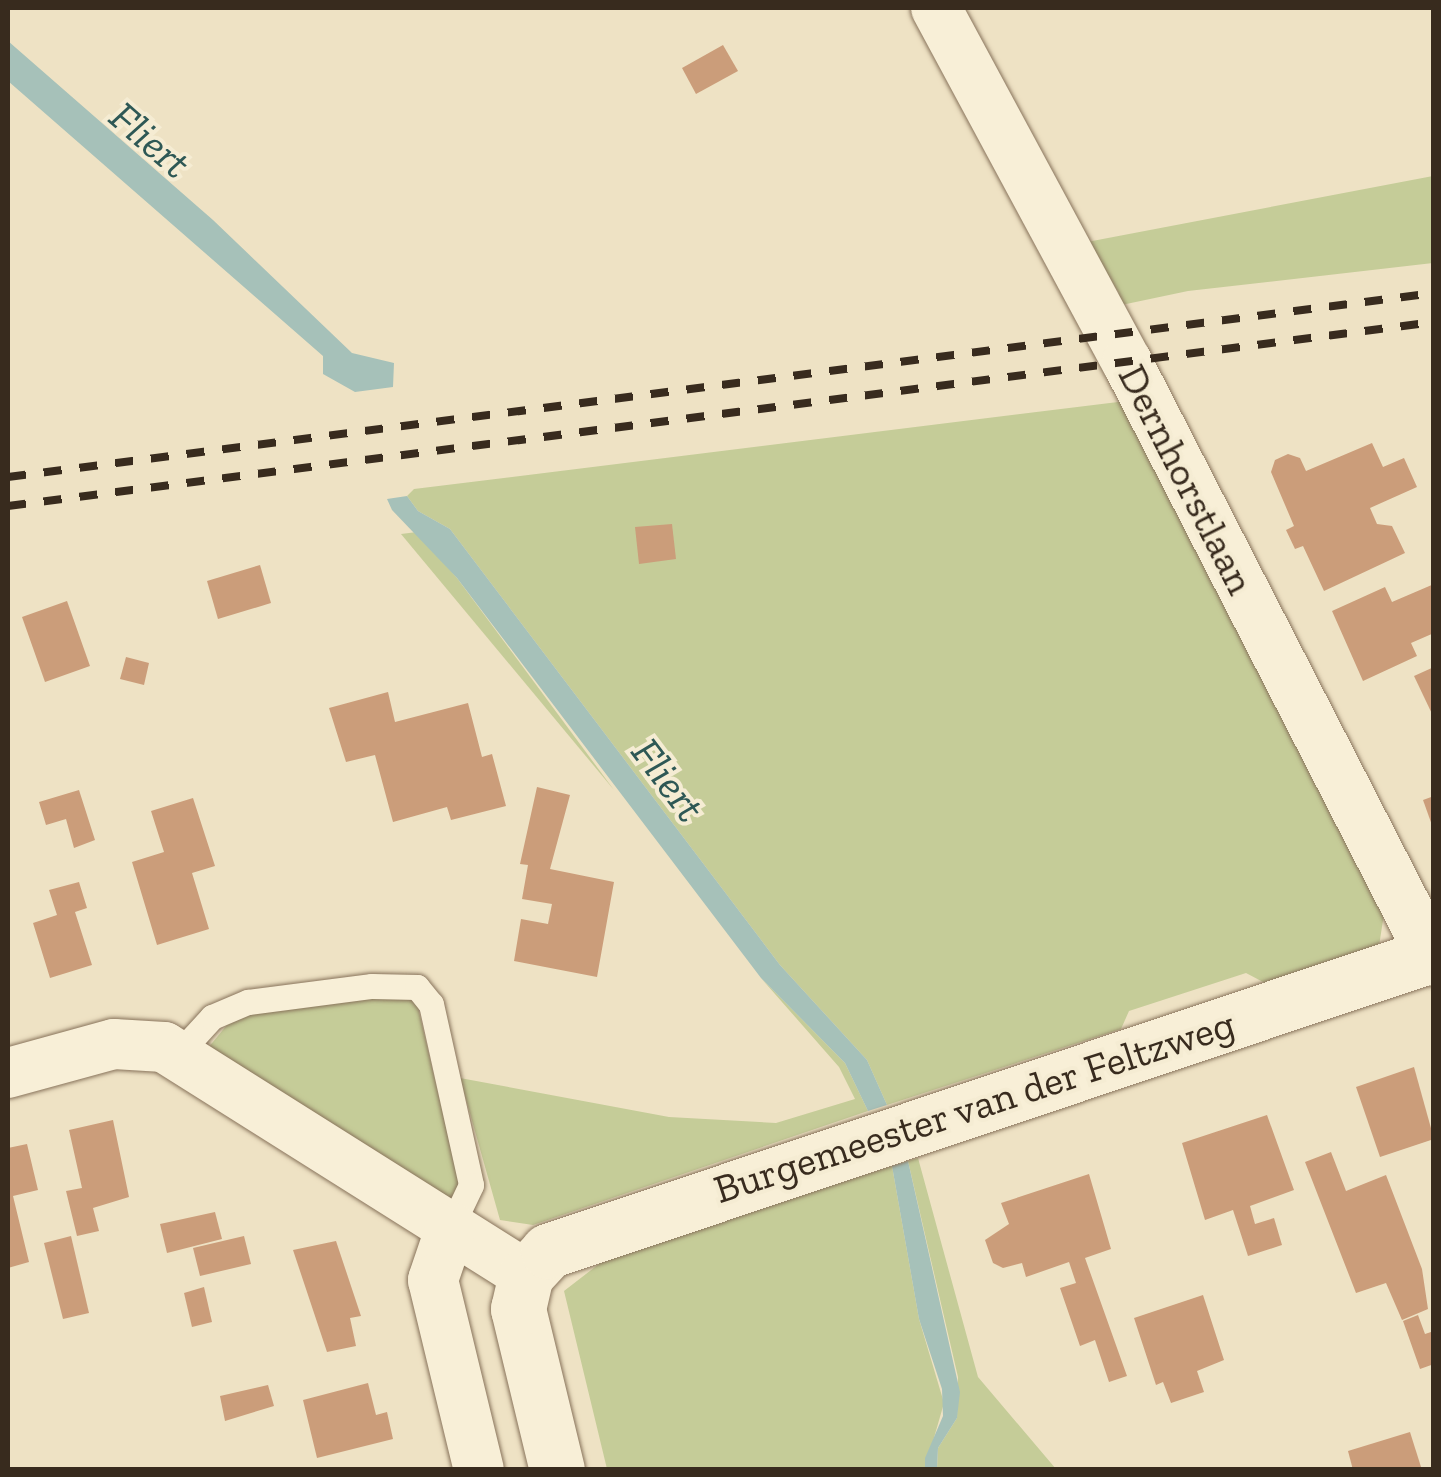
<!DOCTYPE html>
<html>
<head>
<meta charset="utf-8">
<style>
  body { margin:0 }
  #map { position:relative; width:1441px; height:1477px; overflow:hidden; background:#eee2c4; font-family:"Zilla Slab",serif }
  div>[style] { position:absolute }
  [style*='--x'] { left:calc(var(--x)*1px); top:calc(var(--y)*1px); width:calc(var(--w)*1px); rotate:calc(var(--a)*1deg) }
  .green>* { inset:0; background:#c5cc98 }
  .water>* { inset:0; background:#a6c1b9 }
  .building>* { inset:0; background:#cb9d7a }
  .roads { filter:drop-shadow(0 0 2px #88735b) drop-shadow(0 0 2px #88735b) }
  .lane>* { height:25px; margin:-12.5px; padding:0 12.5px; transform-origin:12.5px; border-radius:12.5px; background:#f8efd7 }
  .street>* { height:50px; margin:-25px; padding:0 25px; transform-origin:25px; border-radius:25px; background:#f8efd7 }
  .secondary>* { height:55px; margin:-27.5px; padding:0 27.5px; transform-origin:27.5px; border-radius:27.5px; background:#f8efd7 }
  .rail>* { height:8px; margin-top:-4px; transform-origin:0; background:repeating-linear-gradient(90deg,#382b1e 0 18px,transparent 0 36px) }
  span { translate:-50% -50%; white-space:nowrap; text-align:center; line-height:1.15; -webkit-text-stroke:8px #f5ecd3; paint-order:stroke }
  .street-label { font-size:40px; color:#382b1e }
  .water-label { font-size:42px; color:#2e5855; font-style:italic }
  .frame { position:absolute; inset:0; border:10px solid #382b1e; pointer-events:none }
</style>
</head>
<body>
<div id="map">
  <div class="green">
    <i style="clip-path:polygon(1433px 176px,1433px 263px,1188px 291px,1112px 307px,1108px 303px,1119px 293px,1087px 242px)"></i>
    <i style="clip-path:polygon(1129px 394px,1386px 901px,1379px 946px,1265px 983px,1246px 973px,1129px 1011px,1121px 1029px,887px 1105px,867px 1060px,780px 965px,450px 529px,418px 511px,407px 496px,414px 489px,1118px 402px)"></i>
    <i style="clip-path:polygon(417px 532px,457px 578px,614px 790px,401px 534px)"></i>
    <i style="clip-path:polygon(761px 978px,845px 1063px,868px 1111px,533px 1225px,500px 1220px,460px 1078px,669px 1117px,776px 1123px,855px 1099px,839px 1067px)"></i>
    <i style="clip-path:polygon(400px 995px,417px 1003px,459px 1183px,448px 1204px,208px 1048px,236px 1014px)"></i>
    <i style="clip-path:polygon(918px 1158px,978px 1377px,1056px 1469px,937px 1469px,938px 1448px,957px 1418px,958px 1377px,908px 1161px)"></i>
    <i style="clip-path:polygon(892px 1166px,919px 1319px,944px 1403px,925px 1469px,607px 1469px,564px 1291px,608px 1257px)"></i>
  </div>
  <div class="water">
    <i style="clip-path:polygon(8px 41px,213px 220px,352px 353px,394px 363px,393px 387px,355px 392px,323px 374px,323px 356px,8px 81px)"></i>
    <i style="clip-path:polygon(407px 496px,418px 511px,450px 529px,780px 965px,867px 1060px,887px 1105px,868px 1111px,845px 1063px,761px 978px,457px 578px,392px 510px,387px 499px)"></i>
    <i style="clip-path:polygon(908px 1161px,960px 1392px,957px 1418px,938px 1448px,937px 1469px,925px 1469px,925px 1458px,943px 1416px,942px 1389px,919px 1319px,892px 1166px)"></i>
  </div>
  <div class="building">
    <i style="clip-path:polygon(723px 45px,738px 71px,696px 94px,682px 68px)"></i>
    <i style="clip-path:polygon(1372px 443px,1383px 467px,1404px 458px,1417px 487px,1370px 508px,1377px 524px,1392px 526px,1405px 553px,1324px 591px,1303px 546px,1295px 549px,1286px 530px,1294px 526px,1271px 472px,1275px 460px,1288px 454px,1300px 458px,1306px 471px)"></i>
    <i style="clip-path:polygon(672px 524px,676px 559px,639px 564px,635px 527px)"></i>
    <i style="clip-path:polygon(260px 565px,271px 603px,218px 619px,207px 581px)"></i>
    <i style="clip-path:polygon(1434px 584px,1434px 633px,1411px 643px,1417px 656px,1363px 681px,1332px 611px,1385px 587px,1392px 602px)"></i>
    <i style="clip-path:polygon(67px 601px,90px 666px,45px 682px,22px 617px)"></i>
    <i style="clip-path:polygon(126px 657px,149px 663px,144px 685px,120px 679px)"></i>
    <i style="clip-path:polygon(1434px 667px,1434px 718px,1414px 676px)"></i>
    <i style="clip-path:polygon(388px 692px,395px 722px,468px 703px,482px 757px,492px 754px,506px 806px,451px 820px,447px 807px,393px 822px,375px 755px,346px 762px,329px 708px)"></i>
    <i style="clip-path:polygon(537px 787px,570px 795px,550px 869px,614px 882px,597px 977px,514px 961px,521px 919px,548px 924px,552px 904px,522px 899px,528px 865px,520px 864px)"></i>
    <i style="clip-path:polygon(79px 790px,95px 840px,74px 848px,66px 819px,46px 825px,39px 802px)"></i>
    <i style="clip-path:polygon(1434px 796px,1434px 828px,1433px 828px,1423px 800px)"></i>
    <i style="clip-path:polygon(193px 798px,215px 866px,192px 873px,209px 929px,157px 945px,132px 862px,164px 852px,151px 811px)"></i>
    <i style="clip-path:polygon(79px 882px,87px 908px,75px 912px,92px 965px,50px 978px,33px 923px,57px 915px,49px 890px)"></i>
    <i style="clip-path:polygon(1414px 1067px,1434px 1139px,1380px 1157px,1356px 1087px)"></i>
    <i style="clip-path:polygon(1267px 1115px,1294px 1190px,1250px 1206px,1255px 1224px,1274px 1218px,1282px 1245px,1248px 1256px,1233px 1210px,1205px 1220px,1182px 1143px)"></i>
    <i style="clip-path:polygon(113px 1120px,129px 1197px,93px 1208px,99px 1231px,77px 1236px,66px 1191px,82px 1188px,69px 1130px)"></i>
    <i style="clip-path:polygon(27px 1144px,38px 1190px,13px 1196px,29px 1262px,8px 1268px,8px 1148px)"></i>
    <i style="clip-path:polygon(1331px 1152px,1346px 1191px,1386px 1175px,1422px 1269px,1428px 1309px,1402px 1320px,1386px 1283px,1356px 1293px,1305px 1162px)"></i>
    <i style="clip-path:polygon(1089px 1174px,1111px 1249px,1085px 1258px,1127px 1376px,1109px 1382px,1095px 1340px,1080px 1346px,1060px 1288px,1076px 1283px,1069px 1262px,1026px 1277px,1022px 1263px,1003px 1268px,993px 1263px,985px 1240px,1009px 1224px,1001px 1203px)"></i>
    <i style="clip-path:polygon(215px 1212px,222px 1239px,167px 1253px,160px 1224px)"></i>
    <i style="clip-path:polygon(71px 1236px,89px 1313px,63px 1319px,44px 1243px)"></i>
    <i style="clip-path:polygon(244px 1236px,251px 1264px,200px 1276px,193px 1248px)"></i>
    <i style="clip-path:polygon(336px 1241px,361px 1316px,350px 1318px,356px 1346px,327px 1352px,293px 1250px)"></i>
    <i style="clip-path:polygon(204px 1287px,212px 1322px,192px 1327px,184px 1293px)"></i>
    <i style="clip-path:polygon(1203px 1295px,1224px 1360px,1197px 1371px,1204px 1392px,1171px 1403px,1163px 1382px,1156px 1385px,1134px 1318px)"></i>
    <i style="clip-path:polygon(1418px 1315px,1425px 1334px,1434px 1331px,1434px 1364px,1420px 1369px,1403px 1321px)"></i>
    <i style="clip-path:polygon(368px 1383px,376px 1415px,387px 1412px,393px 1439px,317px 1458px,303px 1400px)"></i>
    <i style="clip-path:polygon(268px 1385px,274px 1406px,225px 1421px,220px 1396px)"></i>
    <i style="clip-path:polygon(1410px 1432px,1421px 1467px,1353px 1470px,1348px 1451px)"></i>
  </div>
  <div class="roads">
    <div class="lane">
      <i style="--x:179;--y:1053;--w:49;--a:-47.5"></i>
      <i style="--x:212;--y:1017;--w:39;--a:-23"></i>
      <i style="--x:248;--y:1002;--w:125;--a:-7.4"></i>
      <i style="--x:372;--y:986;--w:45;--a:1.3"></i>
      <i style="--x:417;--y:987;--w:22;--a:51"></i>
      <i style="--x:431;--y:1004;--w:185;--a:77.5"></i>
      <i style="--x:471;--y:1185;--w:47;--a:115.5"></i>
    </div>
    <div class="street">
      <i style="--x:936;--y:8;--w:402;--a:61.7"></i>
      <i style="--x:1127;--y:362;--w:673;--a:62.86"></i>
      <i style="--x:8;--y:1073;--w:110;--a:-15.3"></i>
      <i style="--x:114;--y:1044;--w:50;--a:3.4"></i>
      <i style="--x:164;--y:1047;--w:428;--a:32.2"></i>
      <i style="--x:451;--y:1227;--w:56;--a:108.8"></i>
      <i style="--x:433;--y:1280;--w:195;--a:76.4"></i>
    </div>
    <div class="secondary">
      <i style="--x:557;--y:1470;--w:166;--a:-103.6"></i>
      <i style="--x:518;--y:1309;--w:35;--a:-77"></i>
      <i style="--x:526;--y:1275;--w:33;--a:-47"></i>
      <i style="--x:548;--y:1251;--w:934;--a:-18.53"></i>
    </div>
  </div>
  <div class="rail">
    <i style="--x:8;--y:477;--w:1438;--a:-7.35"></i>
    <i style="--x:8;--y:506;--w:1438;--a:-7.35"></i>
  </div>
  <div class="street-label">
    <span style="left:1187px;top:479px;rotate:63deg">Dernhorstlaan</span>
    <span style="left:974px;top:1106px;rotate:-18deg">Burgemeester van der Feltzweg</span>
  </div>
  <div class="water-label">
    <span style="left:150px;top:140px;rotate:41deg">Fliert</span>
    <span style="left:668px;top:780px;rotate:53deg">Fliert</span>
  </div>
  <div class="frame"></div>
</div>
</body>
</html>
